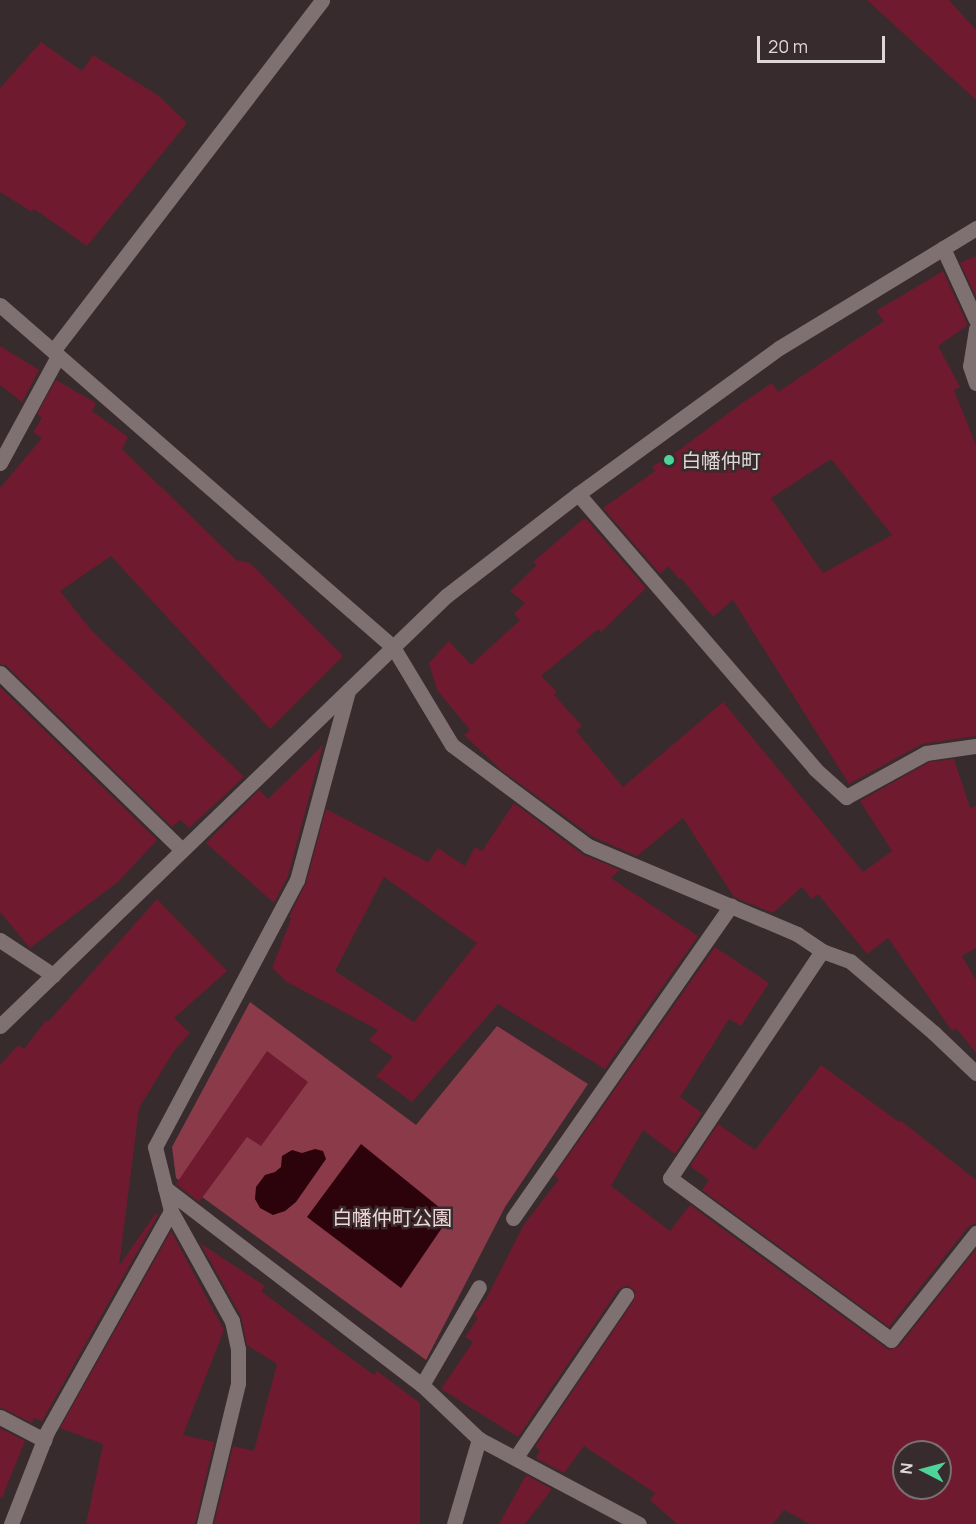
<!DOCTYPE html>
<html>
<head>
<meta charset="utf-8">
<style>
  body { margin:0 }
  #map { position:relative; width:976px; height:1524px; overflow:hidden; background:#382b2d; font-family:Manrope,"Noto Sans JP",sans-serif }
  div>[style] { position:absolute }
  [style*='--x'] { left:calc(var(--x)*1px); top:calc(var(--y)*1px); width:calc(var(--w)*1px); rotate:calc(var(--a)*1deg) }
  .green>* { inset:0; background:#8b3a49 }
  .water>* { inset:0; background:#2c020b }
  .building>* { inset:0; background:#6f1a2f }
  .service>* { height:15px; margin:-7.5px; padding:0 7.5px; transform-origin:7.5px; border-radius:7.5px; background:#7f7071 }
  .minor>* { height:15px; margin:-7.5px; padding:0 7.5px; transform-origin:7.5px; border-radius:7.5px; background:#7f7071 }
  .tertiary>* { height:15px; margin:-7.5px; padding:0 7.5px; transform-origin:7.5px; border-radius:7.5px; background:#7f7071 }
  .dots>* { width:16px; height:16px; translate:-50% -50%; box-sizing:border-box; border:3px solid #382b2d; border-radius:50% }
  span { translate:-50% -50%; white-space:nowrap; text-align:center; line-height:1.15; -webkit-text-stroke:5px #382b2d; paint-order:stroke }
  .poi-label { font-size:20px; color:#dfd7d7 }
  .left { translate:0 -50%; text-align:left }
  .park-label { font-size:20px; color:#f0d6d8 }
  .north { position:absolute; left:892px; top:1440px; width:60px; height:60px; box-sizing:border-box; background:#382b2d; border:2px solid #7b7071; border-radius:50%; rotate:276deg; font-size:16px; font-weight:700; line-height:24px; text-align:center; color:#dfd7d7 }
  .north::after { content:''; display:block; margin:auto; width:21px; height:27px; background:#4ed399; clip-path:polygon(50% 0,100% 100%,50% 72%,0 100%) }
  .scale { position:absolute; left:757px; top:36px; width:128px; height:27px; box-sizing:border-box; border:3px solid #dfd7d7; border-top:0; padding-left:8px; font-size:18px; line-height:21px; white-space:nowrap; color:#dfd7d7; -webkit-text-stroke:4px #382b2d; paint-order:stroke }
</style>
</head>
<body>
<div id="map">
  <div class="green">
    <i style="clip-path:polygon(250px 1002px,416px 1125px,497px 1026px,588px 1084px,505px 1207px,426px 1360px,176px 1178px,172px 1147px)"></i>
  </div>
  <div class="water">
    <i style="clip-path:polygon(361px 1144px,450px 1216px,401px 1288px,307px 1217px)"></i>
    <i style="clip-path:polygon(315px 1149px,323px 1151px,326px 1159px,296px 1202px,285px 1211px,273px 1215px,260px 1208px,255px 1199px,256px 1187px,265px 1175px,275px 1172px,281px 1167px,282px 1156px,292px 1150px,302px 1153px)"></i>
  </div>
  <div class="building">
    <i style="clip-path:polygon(867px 0,949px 0,976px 30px,976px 100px)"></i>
    <i style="clip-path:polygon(41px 42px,82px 71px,93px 55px,159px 96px,187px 123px,87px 246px,34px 209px,32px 212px,0 192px,0 88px)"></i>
    <i style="clip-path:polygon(976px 256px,976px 297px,960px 263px)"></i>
    <i style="clip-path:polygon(evenodd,943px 271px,968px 325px,938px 346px,960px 387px,954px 390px,976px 445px,976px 736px,922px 744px,849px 784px,733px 600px,713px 617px,681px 578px,679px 579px,668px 566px,660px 574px,603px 508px,655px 471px,652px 467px,682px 448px,742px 403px,772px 383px,778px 392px,884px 321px,876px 311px,943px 271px,831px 459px,892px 535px,823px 573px,771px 498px,831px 459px)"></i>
    <i style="clip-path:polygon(0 346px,39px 370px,22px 402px,0 385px)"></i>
    <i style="clip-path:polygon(56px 380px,96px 403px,92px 411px,128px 437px,122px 449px,236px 560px,250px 563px,343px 656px,270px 729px,111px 556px,60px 591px,92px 631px,244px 777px,189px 828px,180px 820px,172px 827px,7px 666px,0 664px,0 488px,42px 438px,33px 432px,42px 418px,37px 414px)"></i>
    <i style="clip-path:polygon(583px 519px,586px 519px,646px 588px,601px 632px,598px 629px,541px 676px,557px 692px,554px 695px,582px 726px,576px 731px,623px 787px,723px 702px,863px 872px,892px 851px,860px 801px,929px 762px,954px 759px,970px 808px,976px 806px,976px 948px,962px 956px,976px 980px,976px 1053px,956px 1028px,952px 1031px,888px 938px,867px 954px,818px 894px,812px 899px,802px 887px,773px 913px,734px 897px,683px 818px,637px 856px,593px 837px,501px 770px,464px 735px,470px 730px,437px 690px,429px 663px,449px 641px,471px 665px,520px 620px,514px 614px,525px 603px,510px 591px,537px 565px,533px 562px)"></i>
    <i style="clip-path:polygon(0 687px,157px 840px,118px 882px,30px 948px,0 912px)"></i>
    <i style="clip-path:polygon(323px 745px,288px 876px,274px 903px,206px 843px,259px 790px,268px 799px)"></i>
    <i style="clip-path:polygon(evenodd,514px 803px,582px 854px,620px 870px,611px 878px,698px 936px,605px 1069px,498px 1004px,412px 1102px,376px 1076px,393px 1057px,369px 1040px,378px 1030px,287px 982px,272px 968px,291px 919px,289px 917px,306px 883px,326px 809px,428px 862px,438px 848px,465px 866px,475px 847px,482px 851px,514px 803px,384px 877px,477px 943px,414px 1022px,335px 971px,384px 877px)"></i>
    <i style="clip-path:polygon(157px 899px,227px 971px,174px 1018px,190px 1033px,174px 1051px,139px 1108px,119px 1266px,156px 1213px,158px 1215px,42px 1421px,34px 1418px,32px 1423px,0 1407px,0 1065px,18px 1045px,24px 1049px,46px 1020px,48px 1022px)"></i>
    <i style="clip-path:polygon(evenodd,715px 947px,769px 983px,741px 1026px,729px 1019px,680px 1097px,702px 1113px,675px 1154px,643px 1130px,611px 1186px,670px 1231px,690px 1205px,889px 1350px,899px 1346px,976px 1249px,976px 1524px,810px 1524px,784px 1510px,773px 1524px,677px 1524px,650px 1500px,655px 1493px,584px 1446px,564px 1473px,536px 1458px,540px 1450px,535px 1447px,634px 1300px,635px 1291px,627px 1285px,618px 1290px,518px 1437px,441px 1389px,473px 1342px,465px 1337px,478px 1318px,474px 1315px,486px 1299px,523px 1226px,559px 1179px,554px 1176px,715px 947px,904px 1452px,940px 1452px,940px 1488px,904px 1488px,904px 1452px)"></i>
    <i style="clip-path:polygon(267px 1051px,308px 1082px,261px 1146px,247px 1137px,199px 1202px,176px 1184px)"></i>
    <i style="clip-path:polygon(821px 1065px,899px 1122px,900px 1120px,976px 1180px,976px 1223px,968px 1227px,889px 1327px,702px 1190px,709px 1180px,690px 1166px,718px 1124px,755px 1150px)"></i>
    <i style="clip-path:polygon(171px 1231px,224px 1330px,183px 1435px,214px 1442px,195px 1524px,86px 1524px,103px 1444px,60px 1428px)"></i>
    <i style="clip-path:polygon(200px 1243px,265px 1286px,261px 1291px,331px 1344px,374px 1375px,377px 1371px,420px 1403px,420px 1524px,214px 1524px,233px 1446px,254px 1451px,277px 1364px,247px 1345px,241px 1316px)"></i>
    <i style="clip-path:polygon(0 1428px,25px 1441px,2px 1498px,0 1497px)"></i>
    <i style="clip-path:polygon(526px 1475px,552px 1489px,525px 1524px,499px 1524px)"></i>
  </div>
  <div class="service">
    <i style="--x:0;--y:463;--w:122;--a:-61.5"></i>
    <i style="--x:0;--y:940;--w:64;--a:33.4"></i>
    <i style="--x:513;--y:1218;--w:381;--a:-55.1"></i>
    <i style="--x:422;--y:1385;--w:113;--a:-59.8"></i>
    <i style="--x:0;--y:1417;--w:50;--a:27.6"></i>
    <i style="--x:516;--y:1457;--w:196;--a:-55.8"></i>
    <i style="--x:454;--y:1524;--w:89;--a:-73.6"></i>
    <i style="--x:479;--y:1439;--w:181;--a:28"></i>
  </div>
  <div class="minor">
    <i style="--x:943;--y:248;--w:79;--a:65.4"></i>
    <i style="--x:0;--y:305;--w:521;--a:41.03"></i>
    <i style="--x:393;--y:647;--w:114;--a:59"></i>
    <i style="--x:452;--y:745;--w:169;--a:36.6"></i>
    <i style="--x:588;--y:846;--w:227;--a:22.8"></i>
    <i style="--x:797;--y:934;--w:30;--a:34"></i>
    <i style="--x:822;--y:951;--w:30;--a:20"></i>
    <i style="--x:850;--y:961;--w:111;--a:40.6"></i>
    <i style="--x:934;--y:1033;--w:58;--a:43.6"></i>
    <i style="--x:976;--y:329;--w:37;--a:99"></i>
    <i style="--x:970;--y:366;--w:18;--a:71"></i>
    <i style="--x:53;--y:351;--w:442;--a:-52.5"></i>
    <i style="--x:578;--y:494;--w:363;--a:49.2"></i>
    <i style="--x:815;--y:769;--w:42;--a:42.1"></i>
    <i style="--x:846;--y:797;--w:91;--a:-28.8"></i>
    <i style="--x:926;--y:753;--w:50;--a:-8"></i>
    <i style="--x:0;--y:673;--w:254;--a:44.2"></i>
    <i style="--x:822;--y:951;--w:273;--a:123.8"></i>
    <i style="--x:670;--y:1178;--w:274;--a:36.2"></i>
    <i style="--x:891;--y:1340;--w:137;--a:-51.5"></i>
    <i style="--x:165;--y:1188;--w:324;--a:37.5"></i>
    <i style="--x:422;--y:1385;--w:79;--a:43.5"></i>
    <i style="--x:11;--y:1524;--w:99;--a:-68.6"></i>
    <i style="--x:47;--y:1432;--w:253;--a:-60.7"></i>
    <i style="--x:204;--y:1524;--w:145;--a:-76.4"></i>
    <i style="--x:238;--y:1383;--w:34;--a:-90"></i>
    <i style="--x:238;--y:1349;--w:29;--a:-102"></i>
    <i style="--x:232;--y:1321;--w:126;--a:-119"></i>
    <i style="--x:171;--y:1211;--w:66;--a:-104"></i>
    <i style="--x:155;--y:1147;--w:302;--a:-62"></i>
    <i style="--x:297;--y:880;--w:196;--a:-74.9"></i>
  </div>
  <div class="tertiary">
    <i style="--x:0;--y:1026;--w:620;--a:-43.95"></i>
    <i style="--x:446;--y:596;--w:167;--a:-37.7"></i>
    <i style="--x:578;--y:494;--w:248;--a:-36"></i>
    <i style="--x:779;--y:348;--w:231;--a:-31.3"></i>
  </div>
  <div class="dots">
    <i style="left:669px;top:460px;background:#4ed399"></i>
  </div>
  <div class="poi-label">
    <span class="left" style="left:681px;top:460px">白幡仲町</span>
  </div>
  <div class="park-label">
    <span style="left:392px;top:1217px">白幡仲町公園</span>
  </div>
  <div class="north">N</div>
  <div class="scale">20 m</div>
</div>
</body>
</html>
